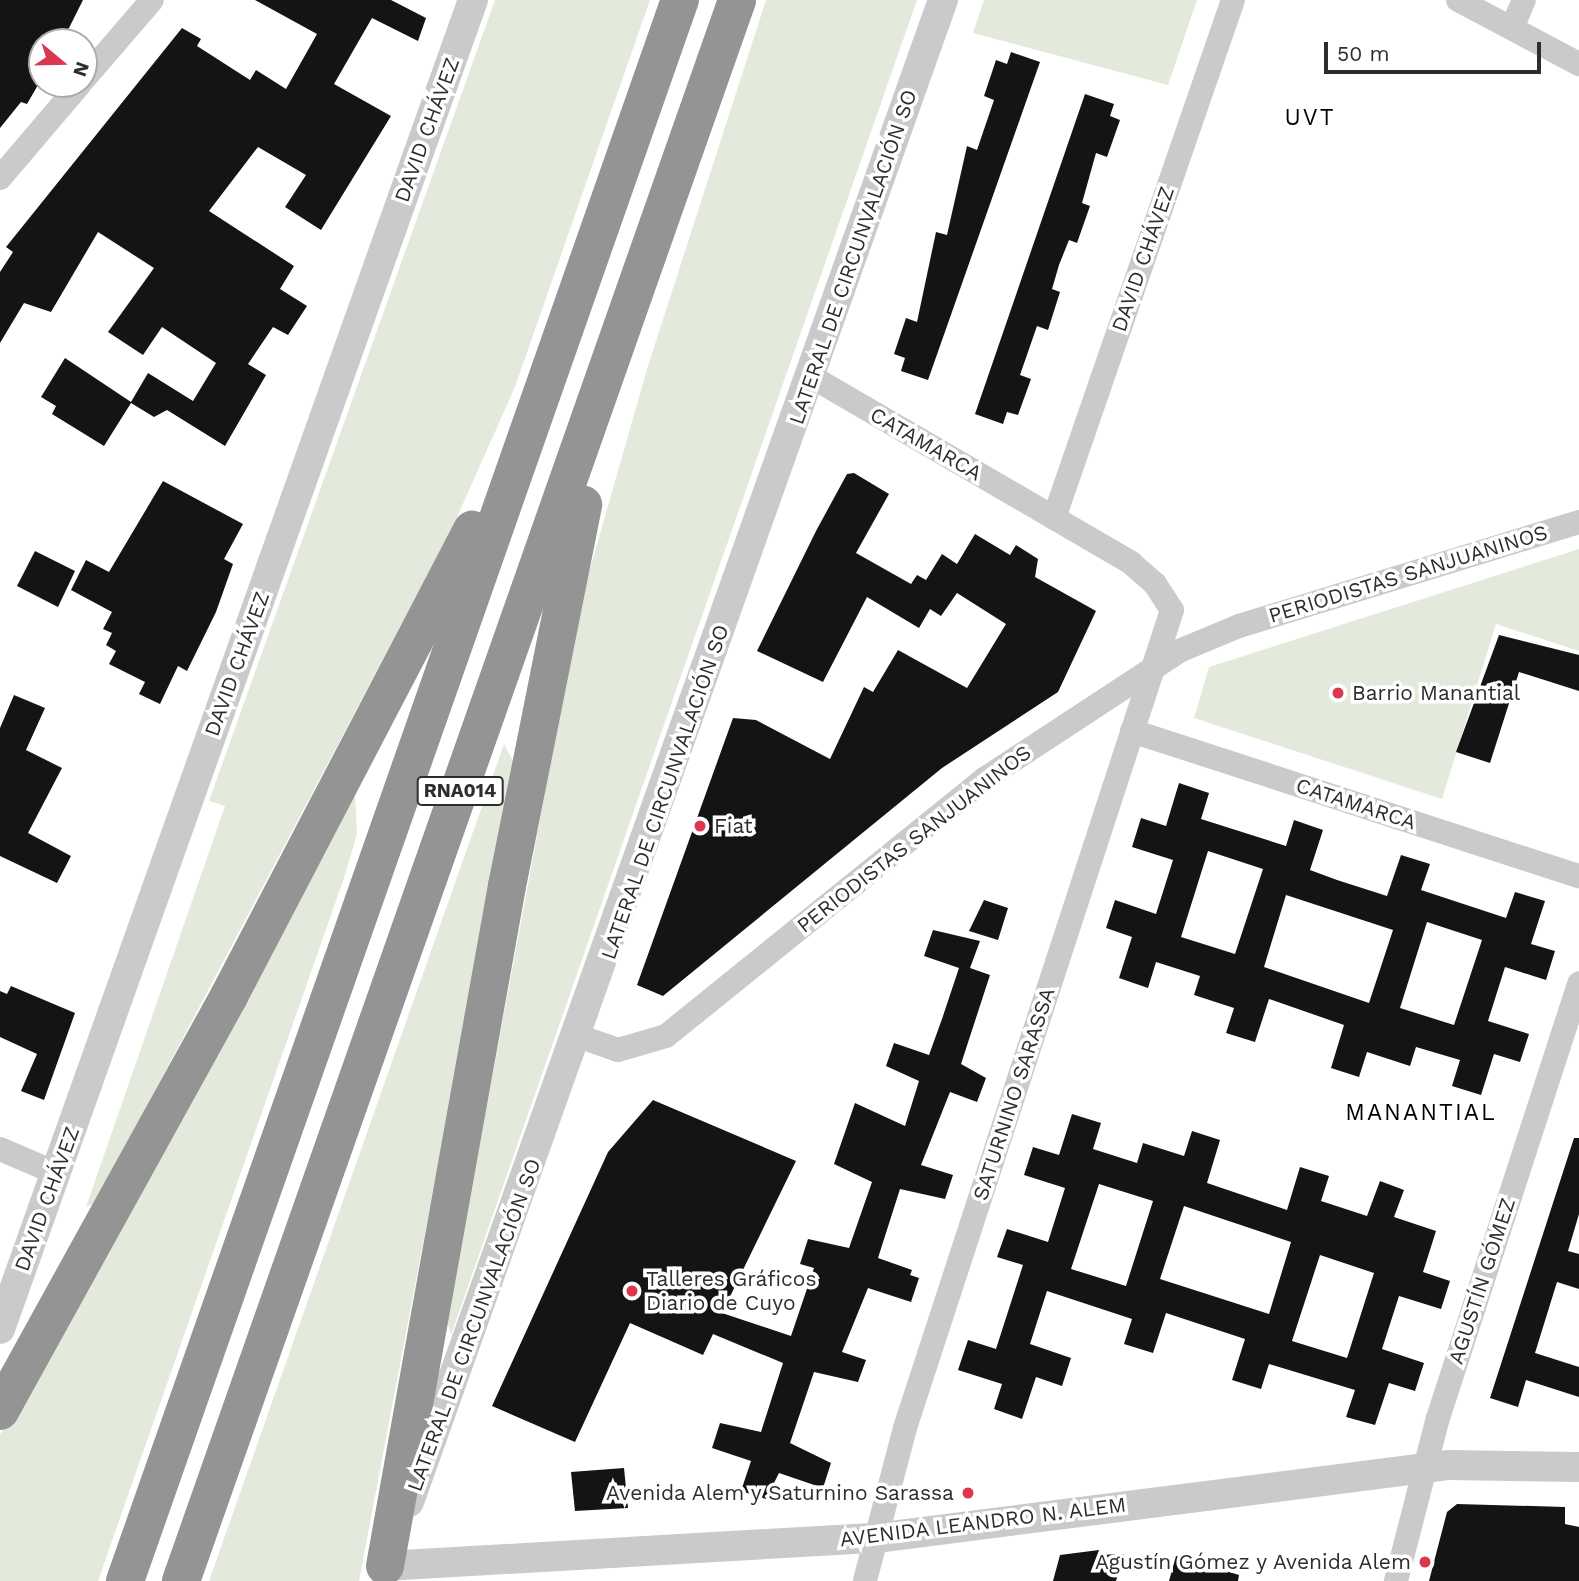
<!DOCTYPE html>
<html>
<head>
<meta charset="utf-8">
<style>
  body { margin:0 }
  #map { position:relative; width:1579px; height:1581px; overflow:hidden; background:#fff; font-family:"Work Sans",sans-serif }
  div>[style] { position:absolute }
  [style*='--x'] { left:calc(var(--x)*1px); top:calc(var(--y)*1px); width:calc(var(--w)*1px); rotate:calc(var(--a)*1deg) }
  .green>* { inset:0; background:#e4eadb }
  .building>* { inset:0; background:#141414 }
  .minor>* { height:24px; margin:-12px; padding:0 12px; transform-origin:12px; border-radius:12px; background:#cacaca }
  .tertiary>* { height:30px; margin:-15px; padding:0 15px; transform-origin:15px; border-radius:15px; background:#cacaca }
  .motorway>* { height:38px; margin:-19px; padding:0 19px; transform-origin:19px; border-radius:19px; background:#949494 }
  .dots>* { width:19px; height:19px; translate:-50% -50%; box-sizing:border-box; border:4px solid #fff; border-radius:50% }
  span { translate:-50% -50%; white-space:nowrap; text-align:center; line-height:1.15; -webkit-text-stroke:7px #fff; paint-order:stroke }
  .shield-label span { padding:2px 5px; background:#fff; border:2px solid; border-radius:5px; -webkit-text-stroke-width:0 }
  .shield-label { font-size:19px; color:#2d2d2d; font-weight:700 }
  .street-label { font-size:21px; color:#2d2d2d }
  .poi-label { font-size:21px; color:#2d2d2d }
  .left { translate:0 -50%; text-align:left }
  .right { translate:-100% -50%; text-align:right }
  .neighbourhood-label { font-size:23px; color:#000; letter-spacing:2px }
  .north { position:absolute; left:28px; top:28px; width:70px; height:70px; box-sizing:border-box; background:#fff; border:2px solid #ababab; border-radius:50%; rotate:109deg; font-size:19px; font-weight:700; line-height:28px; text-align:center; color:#2d2d2d }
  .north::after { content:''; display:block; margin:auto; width:24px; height:32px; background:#dc3751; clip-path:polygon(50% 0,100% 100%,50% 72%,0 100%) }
  .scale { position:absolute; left:1324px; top:42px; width:217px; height:32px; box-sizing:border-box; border:4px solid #2d2d2d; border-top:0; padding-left:9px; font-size:21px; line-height:24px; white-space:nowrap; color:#2d2d2d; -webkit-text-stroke:5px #fff; paint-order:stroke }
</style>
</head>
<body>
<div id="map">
  <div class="green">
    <i style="clip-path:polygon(495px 0,650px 0,515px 387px,454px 524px,96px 1203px,86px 1207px,225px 806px,209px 801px)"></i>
    <i style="clip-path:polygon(766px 0,917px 0,451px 1335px,447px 1321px,580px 604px,647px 369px)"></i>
    <i style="clip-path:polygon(984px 0,1197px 0,1168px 85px,973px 33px)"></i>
    <i style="clip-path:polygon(1579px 549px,1579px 651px,1496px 624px,1442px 799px,1194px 718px,1209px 667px)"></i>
    <i style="clip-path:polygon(504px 744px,514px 763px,359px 1581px,209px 1581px)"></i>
    <i style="clip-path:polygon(355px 791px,357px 834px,345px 875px,98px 1581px,0 1581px,0 1435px)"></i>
  </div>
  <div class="building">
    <i style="clip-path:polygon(0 0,83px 0,66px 34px,42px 42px,42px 78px,27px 104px,21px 102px,0 128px)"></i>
    <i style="clip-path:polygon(255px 0,391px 0,426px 18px,418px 41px,372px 18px,334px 84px,391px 116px,321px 230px,285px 207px,306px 175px,258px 147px,209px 211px,294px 266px,280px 289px,307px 306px,288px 335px,273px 327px,248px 364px,266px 375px,225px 446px,167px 410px,154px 417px,131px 403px,104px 446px,52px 414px,56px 406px,41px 397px,65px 358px,131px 402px,148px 373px,193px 401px,216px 363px,162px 327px,143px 355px,108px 332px,154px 268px,98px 232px,51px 312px,24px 303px,0 343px,0 272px,13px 252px,6px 247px,182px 28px,201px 39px,197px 46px,250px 80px,256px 70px,286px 89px,317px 34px)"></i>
    <i style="clip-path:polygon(1011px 52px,1040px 62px,928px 380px,901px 371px,905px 358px,894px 354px,906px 318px,917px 322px,936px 232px,947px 235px,967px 146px,977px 150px,994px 100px,984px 96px,996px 60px,1007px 64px)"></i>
    <i style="clip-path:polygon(1085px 94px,1114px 104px,1110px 116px,1120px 120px,1107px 157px,1096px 153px,1082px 203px,1090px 206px,1077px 243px,1069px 240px,1059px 265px,1052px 289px,1060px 292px,1048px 330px,1037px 326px,1020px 375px,1031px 379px,1018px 415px,1007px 412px,1003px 424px,975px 414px)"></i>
    <i style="clip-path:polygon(854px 473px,889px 494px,856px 553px,911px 584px,917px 575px,926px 580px,942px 554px,957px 564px,975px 534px,1010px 555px,1016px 545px,1038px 559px,1035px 577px,1096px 611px,1058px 692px,942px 768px,663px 996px,637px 985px,733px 718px,756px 720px,830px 759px,864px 687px,873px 692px,898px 650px,967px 688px,1006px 624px,957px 593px,941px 616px,930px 609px,919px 628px,867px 597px,823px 682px,757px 651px,816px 531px,847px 474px)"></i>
    <i style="clip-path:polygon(163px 481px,243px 524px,224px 559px,233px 564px,216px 612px,187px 671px,178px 666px,160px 704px,139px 694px,145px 682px,109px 664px,116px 651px,106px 645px,112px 633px,103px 629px,112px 612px,71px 590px,86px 560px,109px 572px)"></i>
    <i style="clip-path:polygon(35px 551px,75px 571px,58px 607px,17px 586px)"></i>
    <i style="clip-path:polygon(1499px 635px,1579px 655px,1579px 691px,1519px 672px,1490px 763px,1456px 752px)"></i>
    <i style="clip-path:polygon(14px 695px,45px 708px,26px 750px,62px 768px,28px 833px,71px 856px,57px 883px,0 856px,0 728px)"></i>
    <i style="clip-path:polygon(evenodd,1179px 783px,1209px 793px,1201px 819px,1286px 846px,1294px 820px,1323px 830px,1310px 870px,1337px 880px,1387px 896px,1401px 855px,1430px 864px,1421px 890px,1506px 918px,1515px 892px,1545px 901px,1531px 944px,1555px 951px,1546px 980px,1505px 967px,1488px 1021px,1529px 1034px,1520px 1062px,1494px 1054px,1481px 1095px,1452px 1086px,1460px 1060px,1416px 1047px,1410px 1066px,1367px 1052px,1359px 1077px,1331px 1068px,1344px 1025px,1269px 999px,1255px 1042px,1226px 1033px,1234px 1008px,1194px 995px,1200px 976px,1156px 962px,1148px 988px,1119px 978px,1132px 937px,1106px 928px,1115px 900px,1156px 914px,1173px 860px,1132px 847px,1141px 818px,1166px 826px,1179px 783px,1208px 851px,1263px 869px,1235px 954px,1181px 937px,1208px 851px,1179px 783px,1286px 895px,1393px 930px,1369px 1003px,1264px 967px,1286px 895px,1179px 783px,1427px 922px,1482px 940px,1454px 1025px,1400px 1008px,1427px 922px)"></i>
    <i style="clip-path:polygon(984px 900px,1008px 908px,998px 940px,969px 931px)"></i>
    <i style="clip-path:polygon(933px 930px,980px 941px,970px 968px,990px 975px,961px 1064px,986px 1078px,977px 1102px,950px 1092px,921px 1165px,953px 1175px,945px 1199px,900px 1189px,878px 1258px,912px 1270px,910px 1275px,919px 1278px,911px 1302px,868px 1288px,842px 1352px,866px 1360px,858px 1382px,814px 1372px,790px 1443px,831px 1463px,823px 1488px,779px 1473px,766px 1499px,741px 1491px,751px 1461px,712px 1448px,720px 1423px,761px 1432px,783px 1363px,713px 1334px,703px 1355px,630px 1323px,575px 1442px,492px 1406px,608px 1152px,653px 1100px,796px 1161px,722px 1313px,791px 1336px,814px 1268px,800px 1264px,808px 1239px,849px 1248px,872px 1182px,834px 1164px,855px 1103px,905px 1126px,919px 1081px,886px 1066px,894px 1043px,929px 1055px,942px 1019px,959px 968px,924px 956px)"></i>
    <i style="clip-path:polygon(11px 986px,75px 1013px,44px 1100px,21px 1091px,37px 1054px,0 1037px,0 991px,7px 994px)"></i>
    <i style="clip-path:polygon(evenodd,1072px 1114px,1101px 1123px,1093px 1149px,1137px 1163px,1143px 1143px,1184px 1156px,1192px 1131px,1220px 1140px,1207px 1183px,1287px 1210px,1300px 1167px,1329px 1176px,1321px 1201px,1367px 1216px,1380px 1181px,1404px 1190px,1394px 1217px,1436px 1231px,1423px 1272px,1450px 1281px,1441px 1309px,1399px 1296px,1382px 1349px,1424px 1363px,1415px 1391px,1389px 1383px,1375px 1425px,1346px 1417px,1355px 1390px,1269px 1364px,1261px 1389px,1232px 1380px,1245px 1339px,1166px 1313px,1153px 1353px,1124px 1344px,1132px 1319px,1047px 1291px,1030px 1344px,1071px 1358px,1062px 1386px,1036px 1377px,1022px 1419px,994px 1409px,1002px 1384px,958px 1370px,968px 1340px,996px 1349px,1023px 1265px,997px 1257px,1007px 1229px,1048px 1242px,1065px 1188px,1024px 1175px,1033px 1147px,1059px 1155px,1072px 1114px,1099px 1184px,1153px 1201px,1126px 1286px,1071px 1269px,1099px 1184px,1072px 1114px,1184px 1206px,1291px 1242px,1269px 1314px,1160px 1279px,1184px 1206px,1072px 1114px,1320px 1255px,1374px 1273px,1347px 1358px,1292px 1341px,1320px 1255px)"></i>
    <i style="clip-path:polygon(1574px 1138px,1579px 1138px,1579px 1214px,1568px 1251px,1579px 1254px,1579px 1289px,1557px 1282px,1535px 1353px,1579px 1367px,1579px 1397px,1526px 1380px,1518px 1407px,1490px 1398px)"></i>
    <i style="clip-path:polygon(624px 1468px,628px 1508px,575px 1511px,571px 1472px)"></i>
    <i style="clip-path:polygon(1457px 1504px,1565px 1507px,1565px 1524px,1579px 1527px,1579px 1581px,1429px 1581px,1447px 1512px)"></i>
    <i style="clip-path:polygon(1099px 1550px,1098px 1555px,1124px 1554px,1116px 1581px,1053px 1581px,1060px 1555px)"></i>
    <i style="clip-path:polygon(1176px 1556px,1239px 1575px,1238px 1581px,1169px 1581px)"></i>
  </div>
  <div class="minor">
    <i style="--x:1458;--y:0;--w:137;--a:27.9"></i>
    <i style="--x:1512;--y:28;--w:30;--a:-67"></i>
    <i style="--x:84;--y:79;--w:104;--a:-49.3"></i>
    <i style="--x:0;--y:178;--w:123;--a:-49.6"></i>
    <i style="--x:812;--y:377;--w:369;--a:30.2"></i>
    <i style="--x:1131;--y:563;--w:32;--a:41"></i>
    <i style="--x:1155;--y:584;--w:31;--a:57"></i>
    <i style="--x:1172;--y:610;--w:860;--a:108.08"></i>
    <i style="--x:905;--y:1428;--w:158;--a:104.7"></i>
    <i style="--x:1054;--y:518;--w:548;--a:-70.94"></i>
    <i style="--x:1132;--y:731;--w:470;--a:18"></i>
    <i style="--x:578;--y:1036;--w:42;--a:19.3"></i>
    <i style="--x:618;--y:1050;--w:50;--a:-16.3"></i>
    <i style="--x:666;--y:1036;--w:411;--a:-38.9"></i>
    <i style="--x:986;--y:778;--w:231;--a:-33.3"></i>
    <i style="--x:1179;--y:651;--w:65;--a:-22.6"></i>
    <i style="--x:1239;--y:626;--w:356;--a:-17"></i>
    <i style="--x:0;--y:1149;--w:61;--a:23.2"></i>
    <i style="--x:1396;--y:1581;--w:168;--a:-75.6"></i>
    <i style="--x:1438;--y:1418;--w:457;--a:-72"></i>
  </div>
  <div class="tertiary">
    <i style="--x:0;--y:1329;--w:1411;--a:-70.41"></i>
    <i style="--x:409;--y:1502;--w:1594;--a:-70.43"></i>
    <i style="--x:385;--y:1566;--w:492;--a:-3.3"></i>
    <i style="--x:876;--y:1538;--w:578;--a:-7.26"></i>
    <i style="--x:1449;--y:1465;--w:130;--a:0.9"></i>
  </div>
  <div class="motorway">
    <i style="--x:0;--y:1411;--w:474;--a:-61.1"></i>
    <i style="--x:229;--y:996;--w:526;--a:-62.46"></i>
    <i style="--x:385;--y:1566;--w:691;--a:-79.83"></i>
    <i style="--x:507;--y:886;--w:389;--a:-78.7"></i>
    <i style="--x:125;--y:1581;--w:1676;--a:-70.66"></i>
    <i style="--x:181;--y:1581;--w:1676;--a:-70.62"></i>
  </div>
  <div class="dots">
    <i style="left:1338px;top:693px;background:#dc3751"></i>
    <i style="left:700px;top:826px;background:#dc3751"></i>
    <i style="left:632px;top:1291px;background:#dc3751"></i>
    <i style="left:968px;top:1493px;background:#dc3751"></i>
    <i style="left:1425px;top:1562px;background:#dc3751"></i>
  </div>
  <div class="shield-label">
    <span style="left:460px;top:791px">RNA014</span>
  </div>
  <div class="street-label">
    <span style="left:427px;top:130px;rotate:-70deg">DAVID CHÁVEZ</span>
    <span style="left:853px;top:257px;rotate:-71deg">LATERAL DE CIRCUNVALACIÓN SO</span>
    <span style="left:1143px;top:259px;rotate:-71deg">DAVID CHÁVEZ</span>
    <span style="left:926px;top:444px;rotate:30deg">CATAMARCA</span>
    <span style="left:1408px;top:574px;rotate:-17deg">PERIODISTAS SANJUANINOS</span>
    <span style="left:237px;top:664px;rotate:-70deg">DAVID CHÁVEZ</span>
    <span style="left:665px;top:792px;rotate:-71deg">LATERAL DE CIRCUNVALACIÓN SO</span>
    <span style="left:1356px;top:804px;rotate:18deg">CATAMARCA</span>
    <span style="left:914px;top:839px;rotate:-38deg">PERIODISTAS SANJUANINOS</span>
    <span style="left:1014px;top:1094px;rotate:-72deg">SATURNINO SARASSA</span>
    <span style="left:47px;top:1199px;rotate:-70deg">DAVID CHÁVEZ</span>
    <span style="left:1482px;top:1281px;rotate:-72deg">AGUSTÍN GÓMEZ</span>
    <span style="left:474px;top:1325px;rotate:-70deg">LATERAL DE CIRCUNVALACIÓN SO</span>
    <span style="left:983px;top:1522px;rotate:-7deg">AVENIDA LEANDRO N. ALEM</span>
  </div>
  <div class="poi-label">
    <span class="left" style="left:1352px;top:693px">Barrio Manantial</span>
    <span class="left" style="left:714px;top:826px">Fiat</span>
    <span class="left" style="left:646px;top:1291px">Talleres Gráficos<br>Diario de Cuyo</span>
    <span class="right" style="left:954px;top:1493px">Avenida Alem y Saturnino Sarassa</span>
    <span class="right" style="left:1411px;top:1562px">Agustín Gómez y Avenida Alem</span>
  </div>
  <div class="neighbourhood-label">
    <span style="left:1310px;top:118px">UVT</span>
    <span style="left:1421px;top:1113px">MANANTIAL</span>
  </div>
  <div class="north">N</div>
  <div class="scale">50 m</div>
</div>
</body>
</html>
